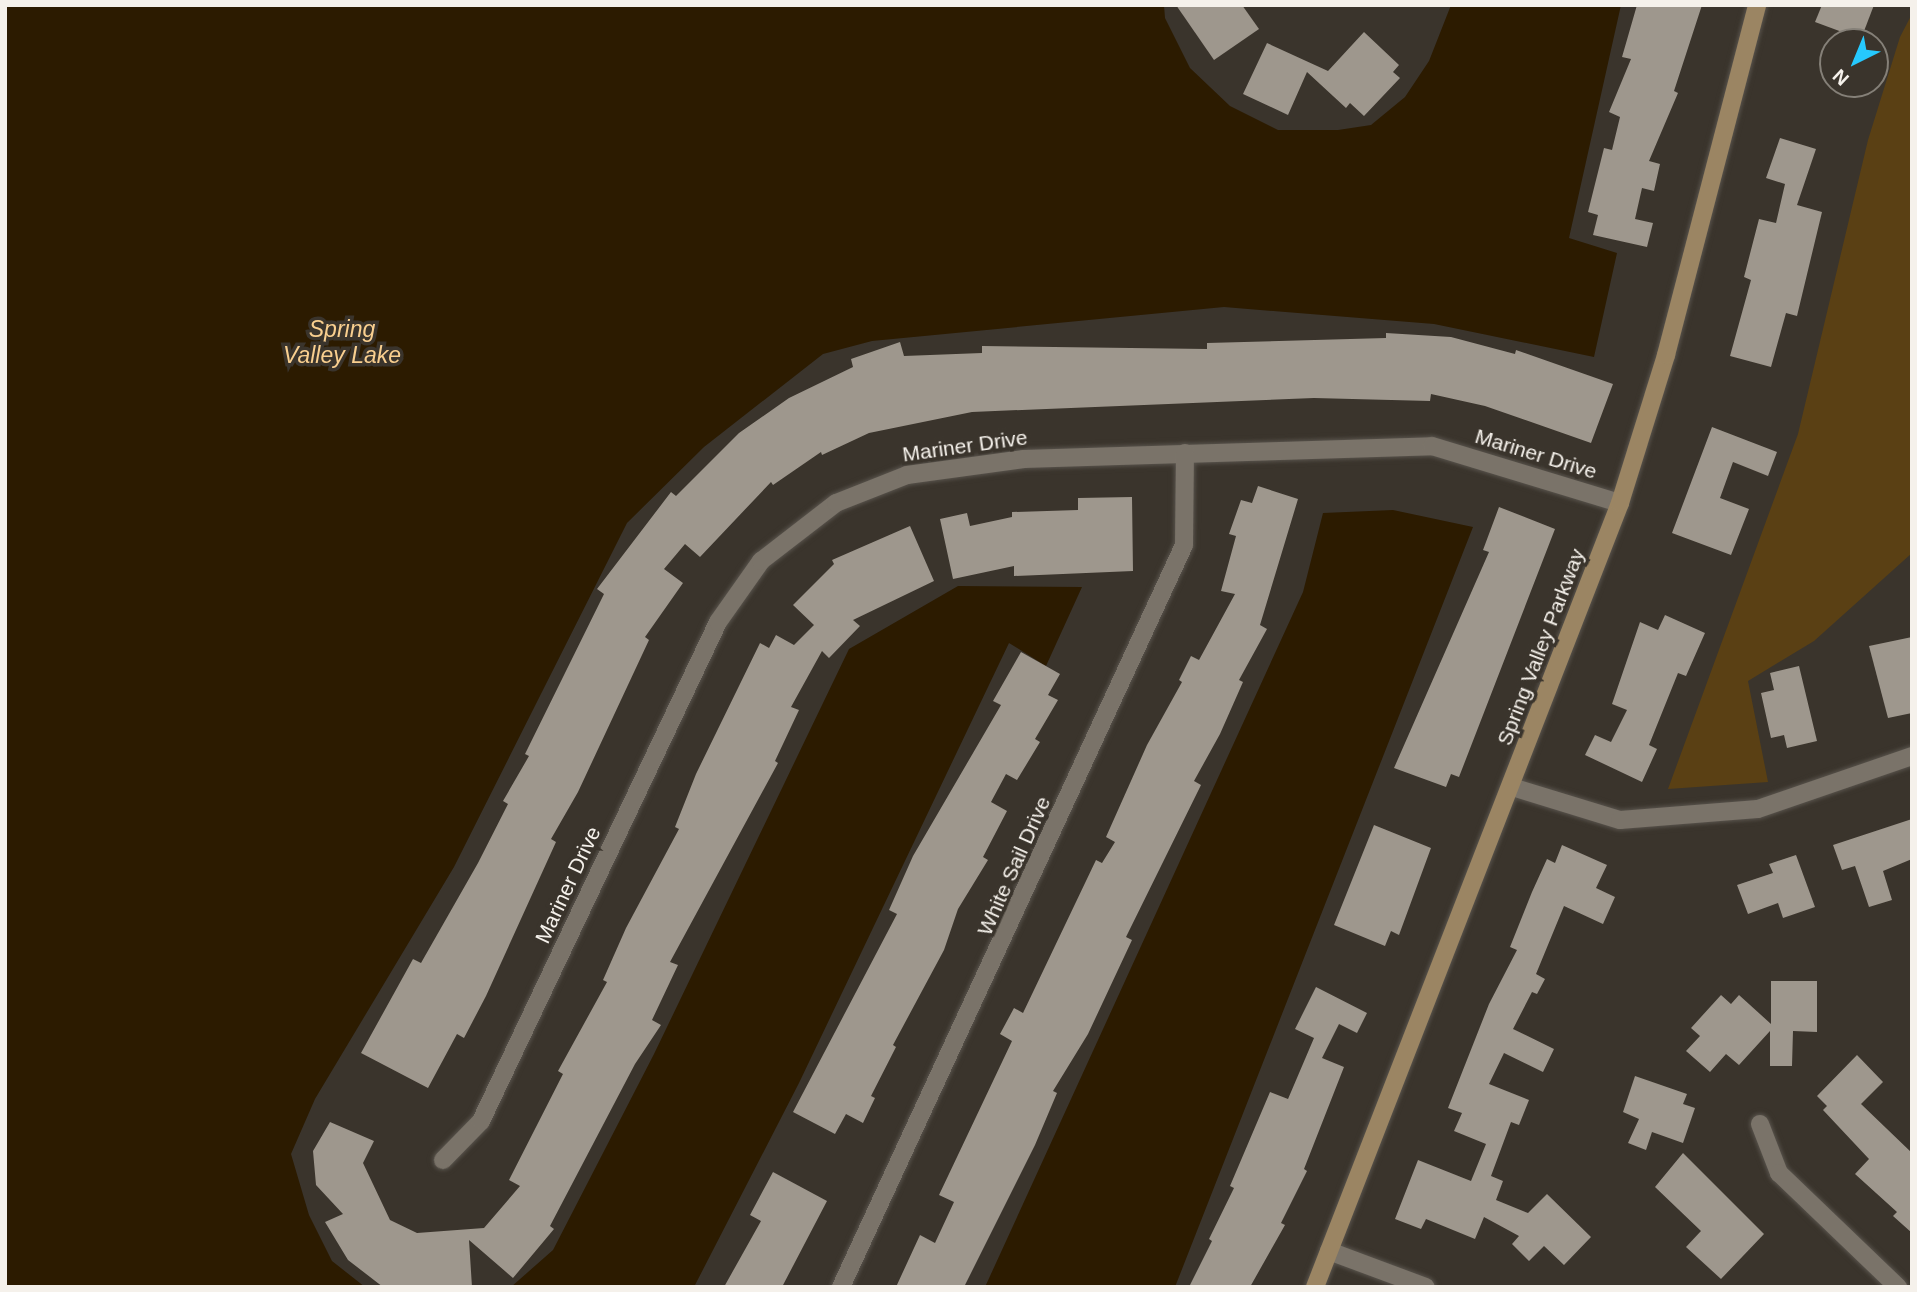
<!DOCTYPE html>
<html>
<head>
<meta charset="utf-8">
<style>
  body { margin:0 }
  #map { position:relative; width:1917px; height:1292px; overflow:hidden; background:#3a342c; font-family:Helvetica,sans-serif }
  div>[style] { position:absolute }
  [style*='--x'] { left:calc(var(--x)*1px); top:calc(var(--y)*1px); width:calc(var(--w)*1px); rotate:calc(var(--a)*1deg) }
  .green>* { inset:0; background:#5a4014 }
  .water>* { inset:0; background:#2c1b00 }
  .building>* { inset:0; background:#9e978d }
  .roads { filter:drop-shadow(0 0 2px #58534c) drop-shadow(0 0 2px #58534c) }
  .street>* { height:18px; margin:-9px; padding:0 9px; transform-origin:9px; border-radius:9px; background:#7a7369 }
  .secondary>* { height:18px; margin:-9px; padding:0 9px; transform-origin:9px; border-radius:9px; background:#9b8563 }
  span { translate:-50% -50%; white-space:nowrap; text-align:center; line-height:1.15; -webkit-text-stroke:7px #3a342c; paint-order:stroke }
  .street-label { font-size:21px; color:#f5f1eb }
  .water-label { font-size:23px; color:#f9cf8f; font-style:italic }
  .frame { position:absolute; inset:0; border:7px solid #f5f1eb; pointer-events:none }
  .north { position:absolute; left:1819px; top:28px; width:70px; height:70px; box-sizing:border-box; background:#3a342c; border:2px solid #858078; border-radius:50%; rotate:223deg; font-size:19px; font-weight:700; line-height:28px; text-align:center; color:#f5f1eb }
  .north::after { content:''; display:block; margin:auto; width:24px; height:32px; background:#26c9fe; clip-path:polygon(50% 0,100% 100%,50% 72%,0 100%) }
</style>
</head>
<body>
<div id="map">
  <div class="green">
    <i style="clip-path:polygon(1912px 14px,1912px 553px,1814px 641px,1748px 681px,1768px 782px,1668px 789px,1798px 434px,1868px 140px,1900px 37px)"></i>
  </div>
  <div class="water">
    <i style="clip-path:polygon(5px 5px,1164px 5px,1165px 18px,1190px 68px,1230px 106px,1278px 130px,1338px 130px,1371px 125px,1405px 97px,1429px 61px,1451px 5px,1621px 5px,1569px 238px,1617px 253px,1594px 357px,1434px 324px,1224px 307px,872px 341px,823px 354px,704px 447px,627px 523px,454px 867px,315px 1099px,291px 1154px,309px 1215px,332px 1261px,365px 1287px,5px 1287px)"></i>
    <i style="clip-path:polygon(1393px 510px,1473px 527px,1175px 1287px,985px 1287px,1303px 592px,1323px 513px)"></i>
    <i style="clip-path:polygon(958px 586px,1082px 587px,1046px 666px,1009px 643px,799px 1083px,694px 1287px,511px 1287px,553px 1250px,654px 1054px,849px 649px)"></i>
  </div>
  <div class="building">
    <i style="clip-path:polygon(1176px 5px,1242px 5px,1259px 29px,1214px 60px)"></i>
    <i style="clip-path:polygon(1637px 5px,1702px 5px,1674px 91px,1678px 93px,1649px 161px,1660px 164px,1654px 191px,1642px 188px,1635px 219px,1653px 223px,1647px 247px,1593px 235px,1598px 215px,1588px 212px,1604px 148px,1612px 150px,1620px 117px,1609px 112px,1631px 59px,1622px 57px)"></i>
    <i style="clip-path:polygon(1822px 5px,1874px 5px,1861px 39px,1815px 22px)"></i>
    <i style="clip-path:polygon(1364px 32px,1399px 65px,1393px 72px,1400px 78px,1364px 116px,1350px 103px,1346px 108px,1307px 72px,1288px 115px,1243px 94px,1267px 43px,1328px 71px)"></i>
    <i style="clip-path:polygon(1780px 138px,1816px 149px,1797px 205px,1822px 212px,1797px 316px,1786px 313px,1771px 367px,1730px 356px,1751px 280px,1744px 277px,1759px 219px,1776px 223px,1785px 184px,1766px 178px)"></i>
    <i style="clip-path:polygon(1386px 333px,1451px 337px,1515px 354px,1516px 350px,1613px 384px,1591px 443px,1485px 406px,1431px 394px,1430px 401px,1314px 398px,972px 412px,869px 433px,822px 455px,821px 452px,773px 485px,771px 482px,700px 557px,685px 544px,664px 569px,683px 583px,645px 637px,649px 640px,578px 792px,551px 839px,556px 842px,486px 996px,464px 1038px,457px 1034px,428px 1088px,361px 1053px,413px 959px,421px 963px,478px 863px,508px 804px,503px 801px,529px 756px,525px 754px,604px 594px,597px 589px,671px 492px,676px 496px,739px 433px,789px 398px,853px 367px,851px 359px,900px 342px,904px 356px,982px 353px,982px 346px,1207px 349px,1207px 343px,1386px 338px)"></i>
    <i style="clip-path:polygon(1712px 427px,1777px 452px,1768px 476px,1733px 462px,1720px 498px,1749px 509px,1731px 555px,1672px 533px)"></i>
    <i style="clip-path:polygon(1258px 486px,1298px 499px,1260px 625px,1267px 629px,1239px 680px,1243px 682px,1220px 734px,1194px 781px,1201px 785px,1126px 937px,1132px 940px,1088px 1034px,1053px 1091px,1057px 1093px,1035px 1145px,964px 1287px,896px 1287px,920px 1235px,935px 1243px,954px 1202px,939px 1195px,1012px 1041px,1000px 1034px,1014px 1008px,1023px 1013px,1096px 860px,1102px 863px,1115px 842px,1106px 837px,1147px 745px,1182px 682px,1179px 680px,1191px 656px,1199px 660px,1235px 594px,1221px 591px,1236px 536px,1229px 534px,1241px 500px,1252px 503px)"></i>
    <i style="clip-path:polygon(1132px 497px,1133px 571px,1014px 576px,1014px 566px,953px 579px,940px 519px,967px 513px,970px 526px,1012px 517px,1012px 512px,1078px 510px,1078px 498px)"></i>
    <i style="clip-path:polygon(1499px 507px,1555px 529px,1459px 777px,1451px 774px,1446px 787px,1394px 768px,1489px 552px,1483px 550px)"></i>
    <i style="clip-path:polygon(910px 526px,934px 581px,853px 620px,860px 626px,829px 658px,822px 651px,791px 707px,799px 710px,775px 761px,778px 763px,670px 962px,678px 965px,652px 1020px,661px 1025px,635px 1064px,550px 1226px,554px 1229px,513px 1278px,469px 1240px,472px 1287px,383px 1287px,348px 1260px,325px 1222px,343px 1214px,316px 1185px,313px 1151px,330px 1122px,374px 1141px,363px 1163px,390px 1220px,417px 1233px,484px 1228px,520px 1186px,509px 1180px,563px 1074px,558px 1071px,607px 982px,603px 980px,626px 928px,679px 829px,675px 827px,696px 774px,760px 643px,769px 648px,776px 635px,794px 645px,814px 625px,793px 605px,834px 564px,832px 560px)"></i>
    <i style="clip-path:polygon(1665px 615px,1705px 633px,1686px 676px,1678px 673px,1649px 745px,1657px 749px,1642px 782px,1585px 755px,1595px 735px,1611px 742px,1627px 710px,1612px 704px,1640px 622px,1658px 630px)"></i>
    <i style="clip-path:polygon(1912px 637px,1912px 713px,1888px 718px,1869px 646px)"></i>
    <i style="clip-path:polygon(1021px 652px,1060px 674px,1048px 695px,1058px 700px,1035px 739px,1040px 742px,1017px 780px,1006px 774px,991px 802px,1007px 811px,983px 857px,988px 860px,958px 909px,944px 950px,893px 1045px,896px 1047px,871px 1096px,875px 1098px,863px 1123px,846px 1114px,835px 1134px,793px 1112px,897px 914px,889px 910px,913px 856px,1001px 705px,993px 701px)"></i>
    <i style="clip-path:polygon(1799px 666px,1817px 741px,1787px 748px,1784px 735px,1771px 738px,1761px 693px,1774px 690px,1770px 673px)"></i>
    <i style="clip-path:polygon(1912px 819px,1912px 859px,1883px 871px,1892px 900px,1869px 907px,1855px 866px,1842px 870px,1833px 845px)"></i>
    <i style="clip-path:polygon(1374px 825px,1431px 848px,1399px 935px,1391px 931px,1385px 946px,1334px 925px)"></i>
    <i style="clip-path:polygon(1562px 845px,1607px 865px,1596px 888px,1615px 897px,1603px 924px,1564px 906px,1536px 974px,1545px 979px,1537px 994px,1532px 992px,1513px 1029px,1554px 1049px,1543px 1072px,1504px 1053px,1489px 1084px,1529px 1100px,1519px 1125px,1511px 1122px,1491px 1176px,1503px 1181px,1496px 1200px,1528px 1213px,1547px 1194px,1591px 1237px,1564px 1265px,1544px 1246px,1529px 1261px,1512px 1244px,1519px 1236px,1484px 1217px,1475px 1239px,1426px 1219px,1421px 1229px,1395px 1219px,1418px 1160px,1471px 1181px,1486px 1144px,1454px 1131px,1462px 1113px,1448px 1108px,1489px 1004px,1517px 950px,1510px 947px,1532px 892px,1547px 859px,1555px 863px)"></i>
    <i style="clip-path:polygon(1796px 855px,1815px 907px,1783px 918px,1778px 903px,1748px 914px,1737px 885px,1773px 873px,1769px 864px)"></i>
    <i style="clip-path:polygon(1771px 981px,1817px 981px,1817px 1032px,1793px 1031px,1792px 1066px,1770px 1066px,1770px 1031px,1739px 1065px,1726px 1054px,1710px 1072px,1686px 1051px,1700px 1036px,1691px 1028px,1721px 995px,1731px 1004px,1739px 995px,1771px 1024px)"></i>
    <i style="clip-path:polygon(1316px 987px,1367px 1013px,1357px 1033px,1339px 1024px,1322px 1058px,1344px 1067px,1304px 1169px,1307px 1171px,1281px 1223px,1285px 1225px,1250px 1287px,1189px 1287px,1212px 1241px,1209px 1239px,1234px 1188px,1230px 1186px,1270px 1092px,1288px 1099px,1314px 1038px,1295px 1029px)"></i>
    <i style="clip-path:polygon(1857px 1055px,1883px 1082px,1861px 1104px,1912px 1153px,1912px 1233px,1893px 1216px,1897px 1212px,1855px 1174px,1869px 1159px,1823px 1110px,1827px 1106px,1817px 1096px)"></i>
    <i style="clip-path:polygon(1635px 1076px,1687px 1094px,1683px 1104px,1695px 1108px,1683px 1143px,1652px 1132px,1646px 1150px,1628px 1143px,1639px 1119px,1623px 1112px)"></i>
    <i style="clip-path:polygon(1683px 1153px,1764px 1234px,1721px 1279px,1686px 1247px,1701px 1231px,1655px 1187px)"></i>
    <i style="clip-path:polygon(773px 1172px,827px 1201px,782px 1287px,724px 1287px,761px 1221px,750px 1215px)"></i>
  </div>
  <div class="roads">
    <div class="street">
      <i style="--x:1512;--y:787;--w:113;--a:17"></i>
      <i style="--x:1620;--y:820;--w:138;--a:-4.6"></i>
      <i style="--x:1758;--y:809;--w:163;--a:-19"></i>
      <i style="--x:1760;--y:1124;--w:53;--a:68.8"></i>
      <i style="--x:1779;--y:1173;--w:165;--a:43.8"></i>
      <i style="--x:443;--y:1160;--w:54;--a:-45.7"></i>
      <i style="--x:481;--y:1121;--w:552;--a:-64.59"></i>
      <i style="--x:718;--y:622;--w:75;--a:-54.8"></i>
      <i style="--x:761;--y:561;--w:95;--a:-37.7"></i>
      <i style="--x:836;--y:503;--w:76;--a:-21.5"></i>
      <i style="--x:907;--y:475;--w:118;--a:-7.8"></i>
      <i style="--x:1024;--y:459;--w:408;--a:-1.8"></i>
      <i style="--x:1432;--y:446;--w:196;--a:16.9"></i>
      <i style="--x:1329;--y:1251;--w:103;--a:20.4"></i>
      <i style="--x:841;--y:1287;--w:817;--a:-65.19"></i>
      <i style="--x:1184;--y:545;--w:92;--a:-89.4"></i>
    </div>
    <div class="secondary">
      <i style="--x:1315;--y:1287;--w:841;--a:-68.74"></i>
      <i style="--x:1620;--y:503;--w:155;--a:-72.7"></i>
      <i style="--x:1666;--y:355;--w:362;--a:-75.4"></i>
    </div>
  </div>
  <div class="street-label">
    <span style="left:965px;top:446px;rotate:-8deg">Mariner Drive</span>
    <span style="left:1536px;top:454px;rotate:17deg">Mariner Drive</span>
    <span style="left:1541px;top:647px;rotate:-69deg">Spring Valley Parkway</span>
    <span style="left:1014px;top:866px;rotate:-66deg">White Sail Drive</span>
    <span style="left:568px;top:885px;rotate:-65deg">Mariner Drive</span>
  </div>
  <div class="water-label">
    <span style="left:342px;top:342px">Spring<br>Valley Lake</span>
  </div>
  <div class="frame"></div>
  <div class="north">N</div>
</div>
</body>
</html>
